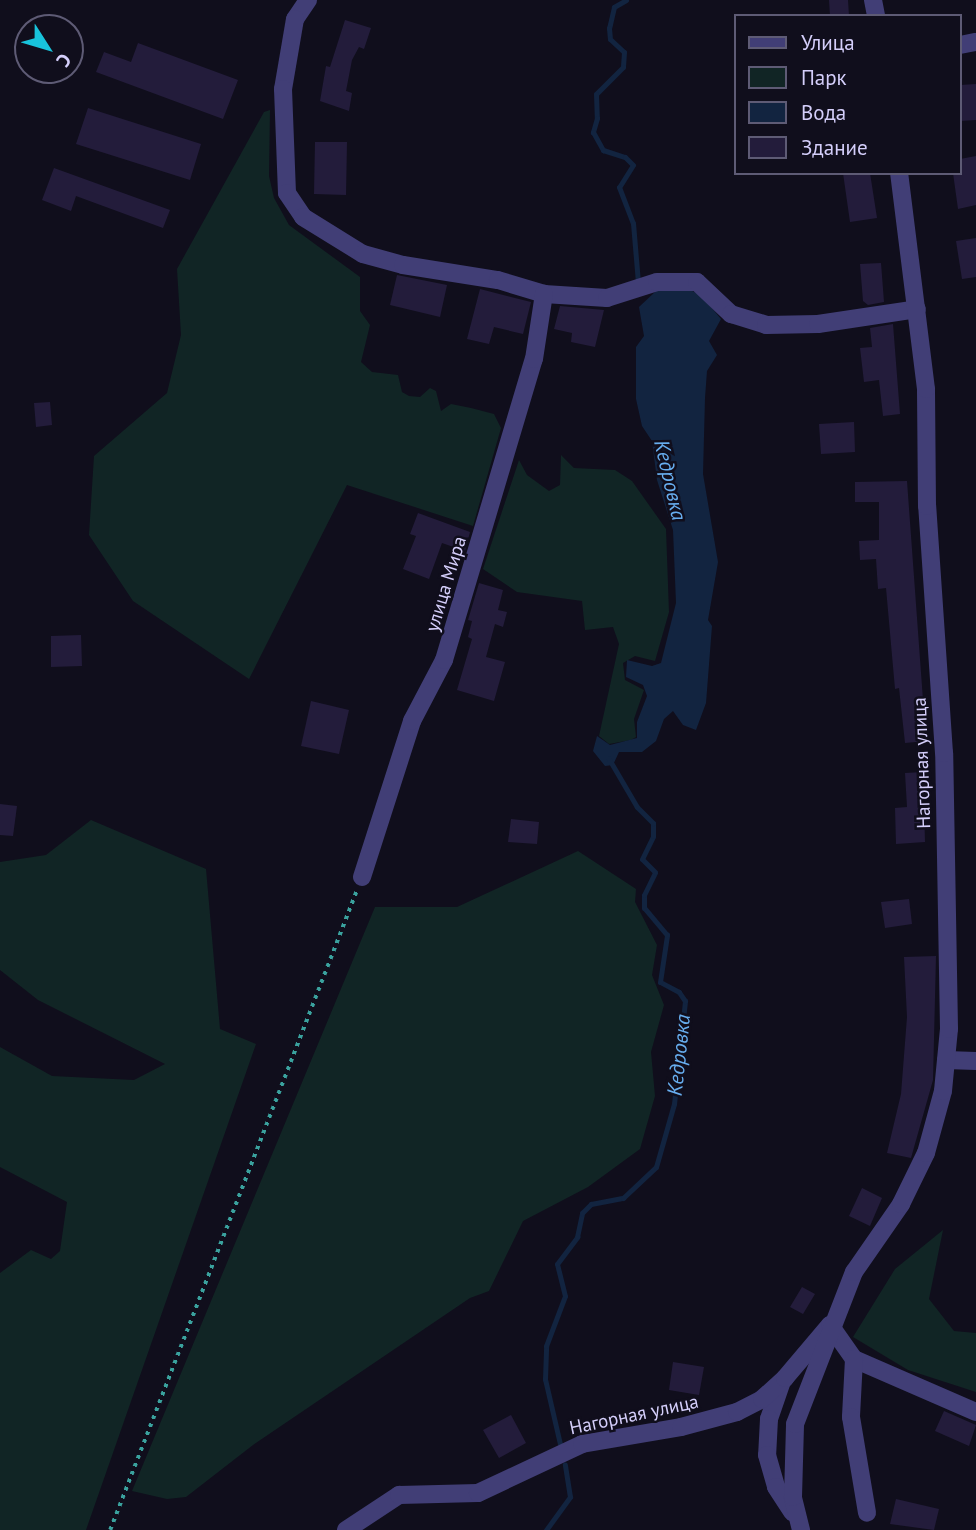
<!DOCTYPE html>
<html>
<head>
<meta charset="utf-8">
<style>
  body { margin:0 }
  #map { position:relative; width:976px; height:1530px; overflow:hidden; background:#100e1c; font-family:"PT Sans",sans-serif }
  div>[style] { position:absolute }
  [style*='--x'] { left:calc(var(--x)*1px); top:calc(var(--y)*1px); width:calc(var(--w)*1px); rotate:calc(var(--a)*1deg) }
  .green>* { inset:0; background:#112525 }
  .water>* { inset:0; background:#122440 }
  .stream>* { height:5px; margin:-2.5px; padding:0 2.5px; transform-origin:2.5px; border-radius:2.5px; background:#122440 }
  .building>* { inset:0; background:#231c3b }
  .path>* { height:3.5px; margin-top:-1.75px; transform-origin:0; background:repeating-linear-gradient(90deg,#3aa29e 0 3.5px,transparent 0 8.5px) }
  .minor>* { height:18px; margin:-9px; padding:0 9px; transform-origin:9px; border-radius:9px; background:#413e76 }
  span { translate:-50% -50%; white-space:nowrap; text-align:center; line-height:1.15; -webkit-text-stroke:5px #100e1c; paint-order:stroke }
  .street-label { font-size:19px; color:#d4cefa }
  .water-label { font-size:21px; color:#67adee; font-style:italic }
  .legend { position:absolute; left:734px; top:14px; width:228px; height:161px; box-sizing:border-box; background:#100e1c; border:2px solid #5e5b75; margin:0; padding:9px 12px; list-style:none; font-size:21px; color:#d4cefa }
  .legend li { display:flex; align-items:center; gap:14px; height:35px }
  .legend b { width:35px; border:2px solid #5e5b75 }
  .north { position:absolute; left:14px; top:14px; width:70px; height:70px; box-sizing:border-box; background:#100e1c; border:2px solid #5e5b75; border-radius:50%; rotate:127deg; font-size:19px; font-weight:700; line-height:28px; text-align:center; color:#d4cefa }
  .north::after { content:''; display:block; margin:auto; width:24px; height:32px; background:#18c3db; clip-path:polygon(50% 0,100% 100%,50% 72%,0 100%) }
</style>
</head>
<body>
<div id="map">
  <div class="green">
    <i style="clip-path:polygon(270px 110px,269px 176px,274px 198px,289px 225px,360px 277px,360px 311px,370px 325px,361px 362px,372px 372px,398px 375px,402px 392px,409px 396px,420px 397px,430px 388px,436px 391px,441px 411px,451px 404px,471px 408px,494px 414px,501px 428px,473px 526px,347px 485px,249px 679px,133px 601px,89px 535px,94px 456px,167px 393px,181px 335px,177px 269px,264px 112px)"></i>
    <i style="clip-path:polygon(561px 455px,574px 468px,615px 470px,632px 481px,666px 529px,669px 612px,655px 661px,635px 656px,623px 663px,625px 680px,644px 690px,634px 719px,636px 737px,631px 740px,609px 744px,599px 736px,619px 644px,613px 627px,585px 630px,582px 601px,517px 592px,483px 569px,519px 460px,527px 475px,549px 491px,560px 485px)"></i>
    <i style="clip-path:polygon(91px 820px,206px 869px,220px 1029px,256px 1044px,86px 1530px,0 1530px,0 1273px,31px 1250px,51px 1259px,60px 1251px,67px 1202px,0 1167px,0 1047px,52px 1076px,134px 1080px,165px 1064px,38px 1000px,0 970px,0 862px,46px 855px)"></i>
    <i style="clip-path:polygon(578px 851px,636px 889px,635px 902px,657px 945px,652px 975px,664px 1005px,651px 1052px,655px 1096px,640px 1149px,588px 1187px,523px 1221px,489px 1291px,470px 1298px,253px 1445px,186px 1497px,167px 1499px,132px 1491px,375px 907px,457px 907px)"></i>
    <i style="clip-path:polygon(943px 1230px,929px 1299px,954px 1331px,976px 1333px,976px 1392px,908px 1370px,853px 1337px,895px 1269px)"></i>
  </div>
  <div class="water">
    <i style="clip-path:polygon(688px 289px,701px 295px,721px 319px,709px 341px,717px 355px,707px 371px,705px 398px,703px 474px,718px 562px,708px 620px,712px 626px,706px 703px,696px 730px,683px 725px,673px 711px,664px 719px,656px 741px,642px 752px,619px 752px,613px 765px,605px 766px,593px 751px,597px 736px,610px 745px,637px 738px,637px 722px,647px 696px,643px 685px,626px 677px,627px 660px,652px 666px,661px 663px,676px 603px,673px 530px,657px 480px,652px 441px,642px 426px,636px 399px,636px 347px,644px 336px,639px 307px,656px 291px)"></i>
  </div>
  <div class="stream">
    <i style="--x:626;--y:0;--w:14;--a:150"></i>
    <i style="--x:614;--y:7;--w:22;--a:103"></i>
    <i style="--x:609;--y:28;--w:11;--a:85"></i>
    <i style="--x:610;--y:39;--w:19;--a:43"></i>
    <i style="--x:624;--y:52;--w:15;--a:94"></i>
    <i style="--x:623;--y:67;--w:38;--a:135"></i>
    <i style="--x:596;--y:94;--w:24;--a:88"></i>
    <i style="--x:597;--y:118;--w:15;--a:106"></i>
    <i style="--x:593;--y:132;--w:21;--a:61"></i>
    <i style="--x:603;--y:150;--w:23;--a:18"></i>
    <i style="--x:625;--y:157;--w:11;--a:45"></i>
    <i style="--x:633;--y:165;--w:26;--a:122"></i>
    <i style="--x:619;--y:187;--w:39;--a:69"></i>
    <i style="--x:633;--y:223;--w:59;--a:85.2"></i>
    <i style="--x:560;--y:1444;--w:67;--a:-103"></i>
    <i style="--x:545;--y:1379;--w:33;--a:-88"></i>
    <i style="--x:546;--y:1346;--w:53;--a:-69.2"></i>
    <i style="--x:565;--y:1296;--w:33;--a:-104"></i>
    <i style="--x:557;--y:1264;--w:34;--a:-53"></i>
    <i style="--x:577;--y:1237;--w:25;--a:-78"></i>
    <i style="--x:582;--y:1213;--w:13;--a:-45"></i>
    <i style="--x:591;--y:1204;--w:33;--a:-11"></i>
    <i style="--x:623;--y:1198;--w:45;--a:-43.2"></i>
    <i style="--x:656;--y:1167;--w:66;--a:-74.1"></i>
    <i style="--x:674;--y:1104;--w:104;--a:-83.9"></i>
    <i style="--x:685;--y:1001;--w:11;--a:-124"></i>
    <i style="--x:679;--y:992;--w:21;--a:-152"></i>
    <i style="--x:660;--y:982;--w:48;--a:-81.5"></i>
    <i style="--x:667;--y:935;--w:35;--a:-130"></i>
    <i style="--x:644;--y:908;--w:13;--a:-90"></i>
    <i style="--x:644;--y:895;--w:25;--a:-64"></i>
    <i style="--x:655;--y:872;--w:18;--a:-135"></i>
    <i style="--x:642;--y:859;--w:25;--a:-64"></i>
    <i style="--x:653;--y:836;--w:13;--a:-90"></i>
    <i style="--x:653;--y:823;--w:23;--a:-135"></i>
    <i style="--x:637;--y:807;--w:56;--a:-120.3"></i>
    <i style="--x:546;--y:1530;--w:41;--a:-54"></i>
    <i style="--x:570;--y:1497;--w:33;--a:-99"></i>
  </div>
  <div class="building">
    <i style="clip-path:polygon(829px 0,848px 0,849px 16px,830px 16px)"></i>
    <i style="clip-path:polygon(345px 20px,371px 28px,364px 49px,359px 47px,352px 60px,346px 91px,352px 93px,349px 111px,320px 101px,326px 66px,330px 67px)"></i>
    <i style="clip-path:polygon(138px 43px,238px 80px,223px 119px,96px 72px,104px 52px,131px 62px)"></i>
    <i style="clip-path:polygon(976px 84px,976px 120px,960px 121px,960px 85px)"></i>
    <i style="clip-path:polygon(88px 108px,201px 144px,190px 180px,76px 144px)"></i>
    <i style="clip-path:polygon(315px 142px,347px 142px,346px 195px,314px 194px)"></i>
    <i style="clip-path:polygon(976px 156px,976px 205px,958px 209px,953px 173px,960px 173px,960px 159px)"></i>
    <i style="clip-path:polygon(54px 168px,170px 210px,163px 228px,76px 196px,71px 211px,42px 200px)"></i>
    <i style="clip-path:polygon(843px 173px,870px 173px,877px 218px,850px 222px)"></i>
    <i style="clip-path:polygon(976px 238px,976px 277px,962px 279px,956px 241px)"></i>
    <i style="clip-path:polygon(881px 263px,884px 302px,868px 305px,863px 301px,860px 264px)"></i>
    <i style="clip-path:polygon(397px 275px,447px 285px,440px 317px,390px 305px)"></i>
    <i style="clip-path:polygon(480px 289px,531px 302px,523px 334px,494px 327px,489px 344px,467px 339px)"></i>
    <i style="clip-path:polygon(560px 306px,604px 310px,595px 347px,571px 342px,572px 333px,554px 329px)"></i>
    <i style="clip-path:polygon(893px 324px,900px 414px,883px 416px,879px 380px,864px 382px,860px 348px,872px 347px,870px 328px)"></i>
    <i style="clip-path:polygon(50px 402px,52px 425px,36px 427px,34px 403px)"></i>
    <i style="clip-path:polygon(854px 422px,855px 452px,821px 454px,819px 424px)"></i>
    <i style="clip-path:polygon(907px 481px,926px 741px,905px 743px,899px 688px,895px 689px,886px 588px,878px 589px,876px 559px,860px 560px,859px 541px,879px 540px,879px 502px,855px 502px,855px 482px)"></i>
    <i style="clip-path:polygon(418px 513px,470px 532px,465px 551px,442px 543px,429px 579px,403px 569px,416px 536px,410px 534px)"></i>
    <i style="clip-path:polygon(479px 583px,503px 590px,498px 610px,507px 612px,503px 627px,495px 624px,486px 657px,505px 662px,494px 701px,457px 690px,472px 639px,468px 637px,472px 621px,468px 620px)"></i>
    <i style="clip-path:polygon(81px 635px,82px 666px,51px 667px,51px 636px)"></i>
    <i style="clip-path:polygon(311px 701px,349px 710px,339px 754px,301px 746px)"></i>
    <i style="clip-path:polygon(923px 772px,925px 842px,896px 844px,895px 808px,907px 807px,905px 773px)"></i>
    <i style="clip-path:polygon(0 804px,17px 806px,13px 836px,0 835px)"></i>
    <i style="clip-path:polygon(511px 819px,539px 822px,537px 844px,508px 842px)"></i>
    <i style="clip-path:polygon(909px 899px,912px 924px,885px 928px,881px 902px)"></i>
    <i style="clip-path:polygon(936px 956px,933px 1080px,911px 1158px,887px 1153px,901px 1094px,907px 1017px,904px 957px)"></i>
    <i style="clip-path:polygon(862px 1188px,882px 1198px,870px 1226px,849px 1216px)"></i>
    <i style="clip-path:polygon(802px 1287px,815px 1294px,803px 1314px,790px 1307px)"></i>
    <i style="clip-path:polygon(673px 1362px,704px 1367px,699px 1395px,669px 1390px)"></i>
    <i style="clip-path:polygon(944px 1411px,976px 1425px,969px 1446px,935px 1431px)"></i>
    <i style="clip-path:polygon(511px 1415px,526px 1443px,499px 1458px,483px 1430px)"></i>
    <i style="clip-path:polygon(896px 1499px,939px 1509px,934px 1530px,890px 1524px)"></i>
  </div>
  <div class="path">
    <i style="--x:110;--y:1530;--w:684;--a:-68.91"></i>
  </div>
  <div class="minor">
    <i style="--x:308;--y:0;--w:23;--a:124"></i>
    <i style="--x:295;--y:19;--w:71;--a:99.7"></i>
    <i style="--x:283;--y:89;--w:104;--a:87.8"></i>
    <i style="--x:287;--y:193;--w:29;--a:56"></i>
    <i style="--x:303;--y:217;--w:70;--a:31.7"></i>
    <i style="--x:363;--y:254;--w:41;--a:15.4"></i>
    <i style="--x:403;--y:265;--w:96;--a:9"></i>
    <i style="--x:498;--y:280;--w:48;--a:16.9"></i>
    <i style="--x:544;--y:294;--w:63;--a:3.6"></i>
    <i style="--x:607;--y:298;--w:52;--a:-17.7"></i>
    <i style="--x:657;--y:282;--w:40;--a:0"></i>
    <i style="--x:697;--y:282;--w:47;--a:43.3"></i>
    <i style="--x:731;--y:314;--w:37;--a:17"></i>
    <i style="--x:766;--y:325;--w:52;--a:-1.1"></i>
    <i style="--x:818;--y:324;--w:100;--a:-8.6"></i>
    <i style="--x:873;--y:0;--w:16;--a:79"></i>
    <i style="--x:960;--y:45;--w:16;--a:-11"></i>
    <i style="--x:362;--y:877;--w:164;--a:-72.2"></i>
    <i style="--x:412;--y:721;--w:69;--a:-62.3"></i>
    <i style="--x:444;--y:660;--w:314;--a:-73.4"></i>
    <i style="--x:534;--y:359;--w:66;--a:-81.3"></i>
    <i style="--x:946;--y:1060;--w:30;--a:2"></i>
    <i style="--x:854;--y:1359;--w:133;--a:23.5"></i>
    <i style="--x:781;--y:1384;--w:37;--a:109"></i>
    <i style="--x:769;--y:1419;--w:36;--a:93"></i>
    <i style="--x:767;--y:1455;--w:33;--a:74"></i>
    <i style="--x:776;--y:1487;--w:30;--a:57"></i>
    <i style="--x:346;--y:1530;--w:64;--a:-33.4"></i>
    <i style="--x:399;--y:1495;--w:79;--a:-1.5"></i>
    <i style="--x:478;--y:1493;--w:115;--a:-25.2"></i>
    <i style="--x:582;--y:1444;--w:100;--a:-9.7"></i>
    <i style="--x:681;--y:1427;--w:58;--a:-15"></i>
    <i style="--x:737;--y:1412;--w:28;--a:-27"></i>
    <i style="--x:762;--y:1399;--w:31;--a:-42"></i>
    <i style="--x:785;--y:1378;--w:70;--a:-49.7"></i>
    <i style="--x:830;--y:1325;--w:42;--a:54.8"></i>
    <i style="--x:854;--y:1359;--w:58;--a:93"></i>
    <i style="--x:851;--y:1417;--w:97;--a:80.5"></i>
    <i style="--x:801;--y:1530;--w:34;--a:-104"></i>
    <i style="--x:793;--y:1497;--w:73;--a:-88.4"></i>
    <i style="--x:795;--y:1424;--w:163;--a:-68.8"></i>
    <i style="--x:854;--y:1272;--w:83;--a:-55.3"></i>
    <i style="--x:901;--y:1204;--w:57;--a:-63.9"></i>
    <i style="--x:926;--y:1153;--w:64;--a:-74.7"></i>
    <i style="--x:943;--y:1091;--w:62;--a:-84.5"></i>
    <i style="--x:949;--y:1029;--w:276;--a:-91"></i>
    <i style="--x:944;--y:753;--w:248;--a:-93.9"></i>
    <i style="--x:927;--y:506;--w:117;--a:-90.5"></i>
    <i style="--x:926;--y:389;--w:218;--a:-97.1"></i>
  </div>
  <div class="street-label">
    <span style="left:446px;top:584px;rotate:-73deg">улица Мира</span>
    <span style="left:922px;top:763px;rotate:-92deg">Нагорная улица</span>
    <span style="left:634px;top:1415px;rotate:-12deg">Нагорная улица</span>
  </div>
  <div class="water-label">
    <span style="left:670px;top:480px;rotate:77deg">Кедровка</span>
    <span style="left:679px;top:1055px;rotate:-84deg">Кедровка</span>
  </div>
  <ul class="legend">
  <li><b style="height:9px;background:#413e76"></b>Улица</li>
  <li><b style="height:19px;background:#112525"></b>Парк</li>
  <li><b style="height:19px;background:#122440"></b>Вода</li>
  <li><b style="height:19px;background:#231c3b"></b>Здание</li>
  </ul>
  <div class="north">С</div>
</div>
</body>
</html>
